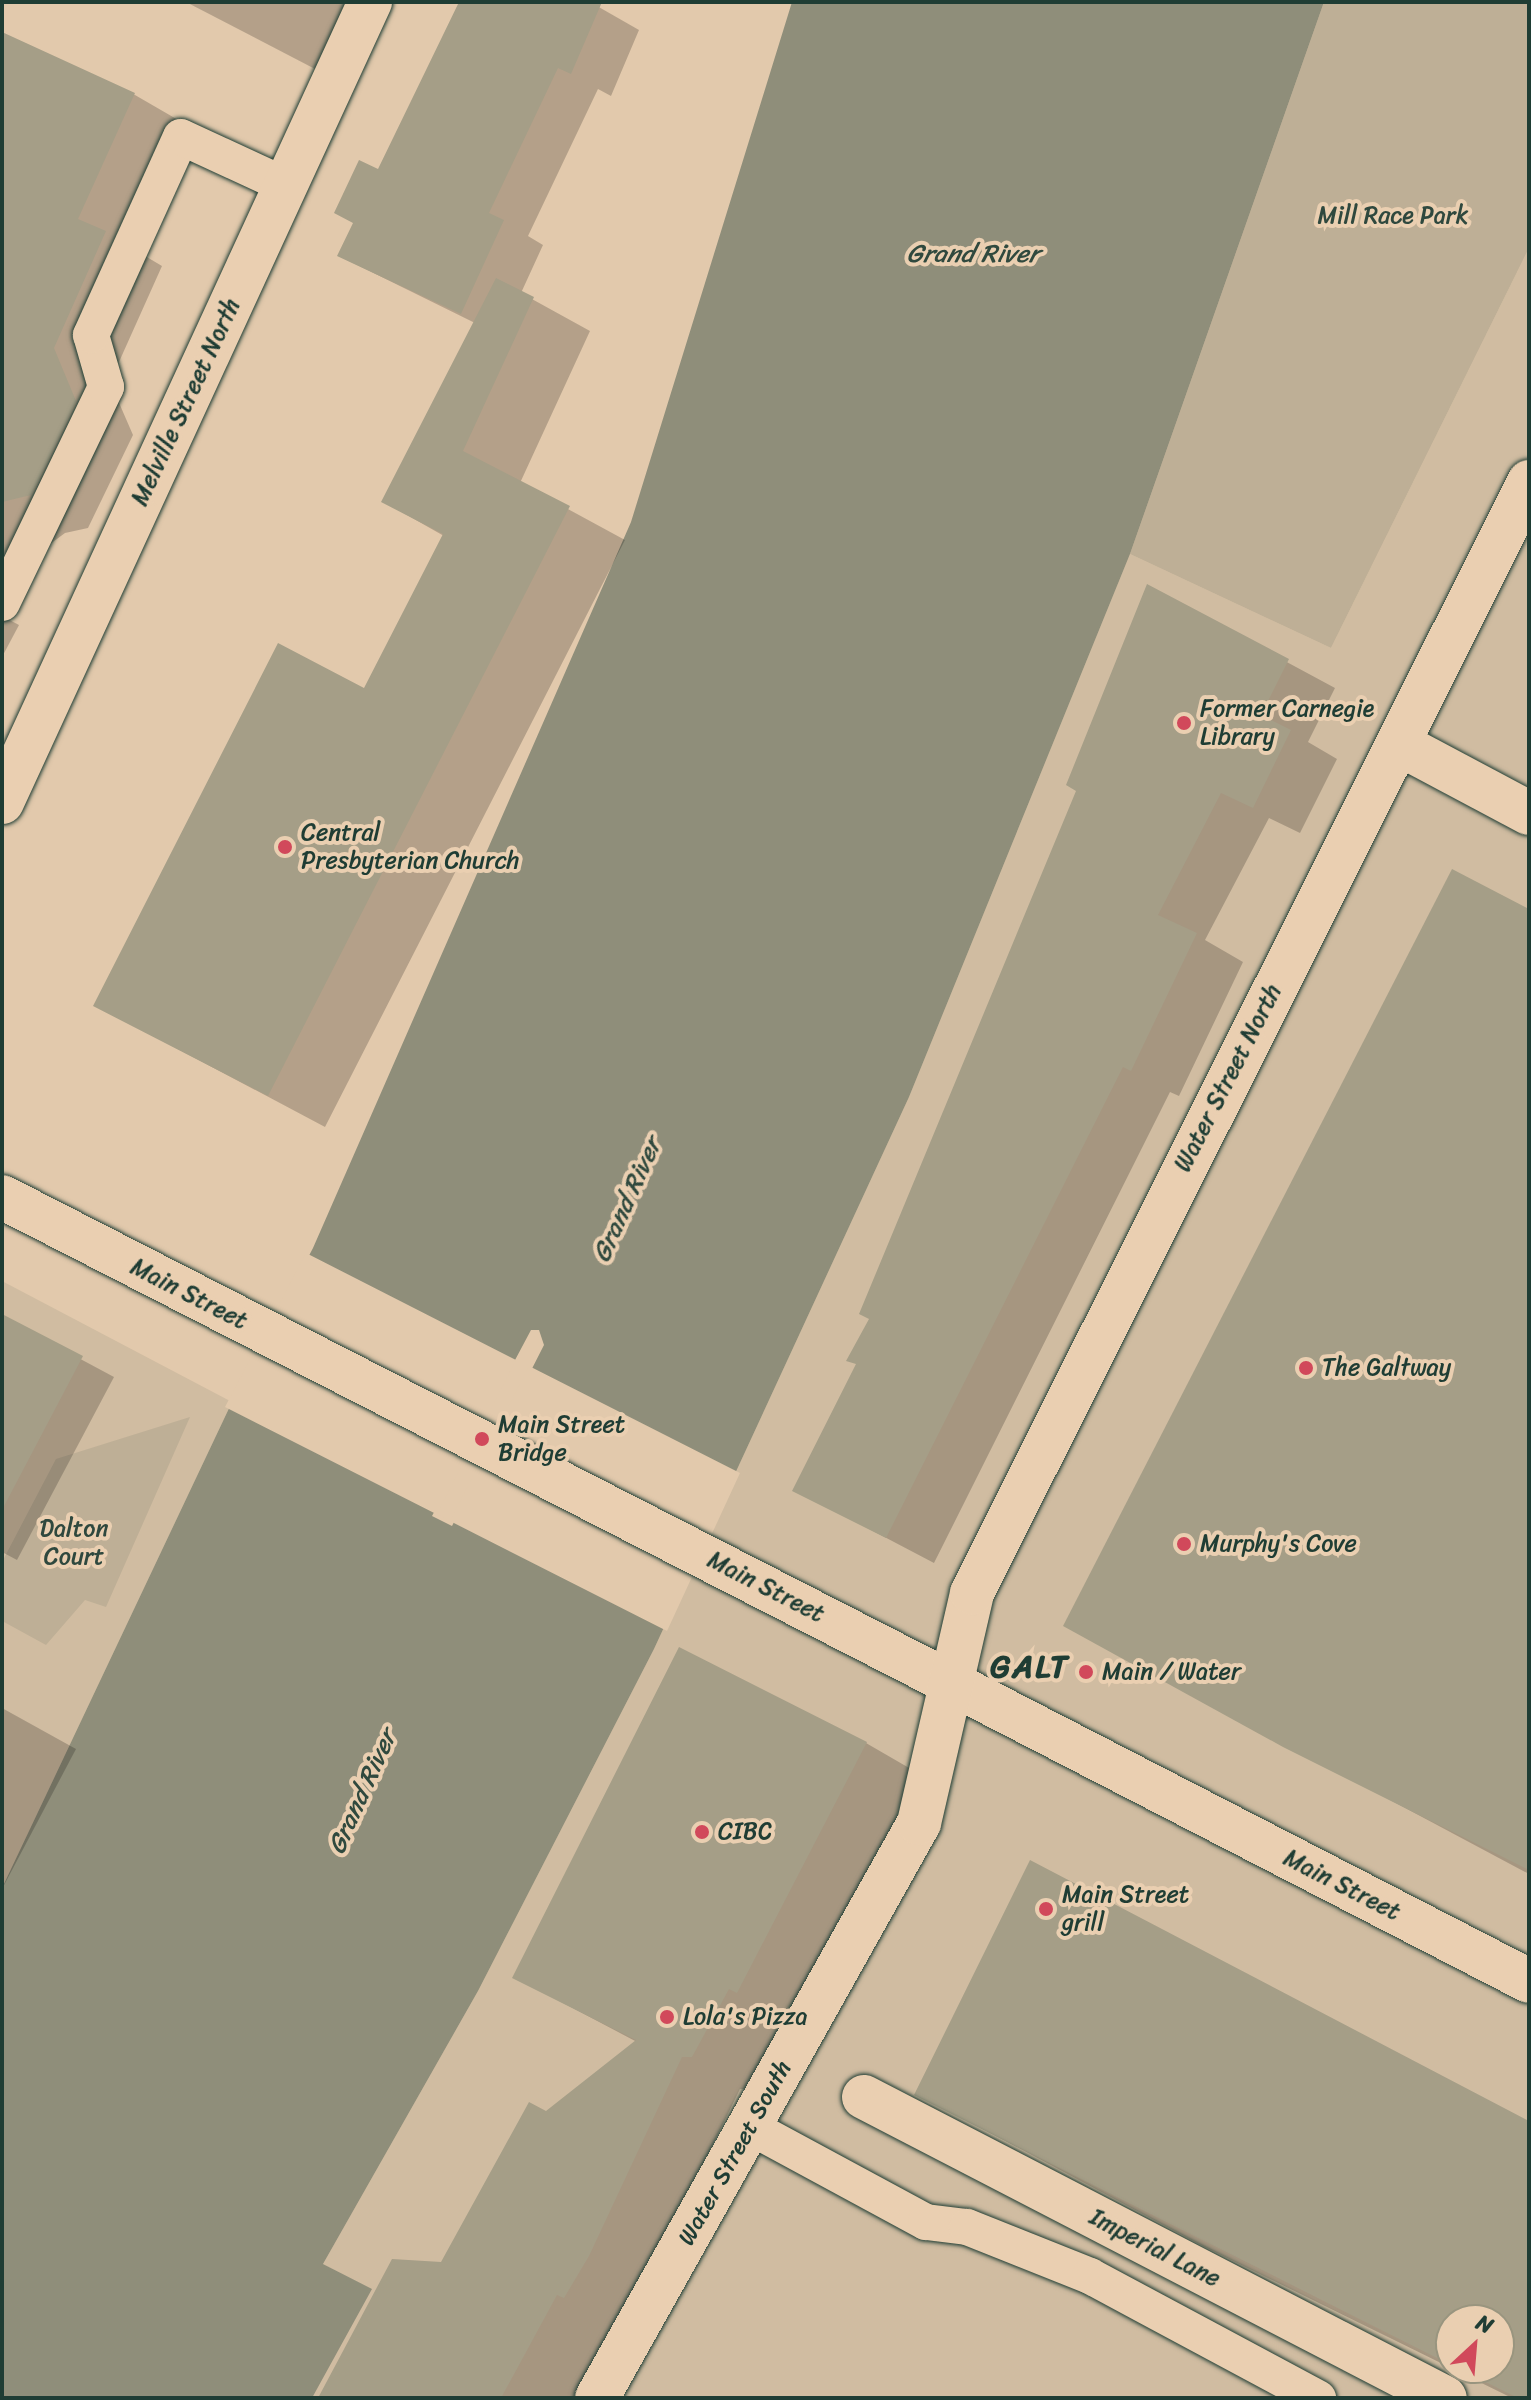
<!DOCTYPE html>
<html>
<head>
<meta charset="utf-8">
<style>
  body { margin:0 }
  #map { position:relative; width:1531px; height:2400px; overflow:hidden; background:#e2c9ac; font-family:Sriracha,sans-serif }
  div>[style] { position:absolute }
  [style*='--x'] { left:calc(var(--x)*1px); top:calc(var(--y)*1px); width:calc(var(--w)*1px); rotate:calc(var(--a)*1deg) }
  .built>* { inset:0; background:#d0bca1 }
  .green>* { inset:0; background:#beaf96 }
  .water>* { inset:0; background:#8f8e7a }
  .pier>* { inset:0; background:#e2c9ac }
  .shadow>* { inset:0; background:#0003 }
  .building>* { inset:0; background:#a59e87 }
  .roads { filter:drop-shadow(0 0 2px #1f3d34) drop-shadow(0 0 2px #1f3d34) }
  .service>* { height:36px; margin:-18px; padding:0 18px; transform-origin:18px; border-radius:18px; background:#eacfb1 }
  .pedestrian>* { height:44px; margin:-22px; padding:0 22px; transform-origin:22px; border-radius:22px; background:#eacfb1 }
  .minor>* { height:44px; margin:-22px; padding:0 22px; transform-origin:22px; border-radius:22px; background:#eacfb1 }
  .tertiary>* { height:44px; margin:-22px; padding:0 22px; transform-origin:22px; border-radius:22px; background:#eacfb1 }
  .secondary>* { height:44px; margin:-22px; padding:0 22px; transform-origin:22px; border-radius:22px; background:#eacfb1 }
  .primary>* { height:44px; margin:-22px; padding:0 22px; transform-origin:22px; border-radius:22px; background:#eacfb1 }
  .dots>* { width:22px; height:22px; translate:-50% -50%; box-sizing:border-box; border:4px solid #eacfb1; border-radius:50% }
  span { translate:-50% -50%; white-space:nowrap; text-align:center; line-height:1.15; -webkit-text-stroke:8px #eacfb1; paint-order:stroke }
  .park-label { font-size:24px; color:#2f483e }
  .street-label { font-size:24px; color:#1f3d34 }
  .poi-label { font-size:24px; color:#1f3d34 }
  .left { translate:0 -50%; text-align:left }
  .water-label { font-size:26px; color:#30493e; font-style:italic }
  .district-label { font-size:32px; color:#1f3d34; font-weight:700; letter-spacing:2px }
  .frame { position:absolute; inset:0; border:4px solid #1f3d34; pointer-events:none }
  .north { position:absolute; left:1435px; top:2304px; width:80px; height:80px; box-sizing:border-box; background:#eacfb1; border:2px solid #99957f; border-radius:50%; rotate:26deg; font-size:22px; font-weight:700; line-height:32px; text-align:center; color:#1f3d34 }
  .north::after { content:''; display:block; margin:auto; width:28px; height:36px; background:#d1495b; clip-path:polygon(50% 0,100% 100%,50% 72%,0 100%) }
</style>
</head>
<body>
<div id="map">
  <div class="built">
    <i style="clip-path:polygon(evenodd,1529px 248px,1529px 2398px,309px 2398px,371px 2290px,323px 2264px,478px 1991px,654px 1649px,909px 1097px,1130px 554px,1331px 648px,1529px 248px,1451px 2320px,1499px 2320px,1499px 2368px,1451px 2368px,1451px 2320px)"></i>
    <i style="clip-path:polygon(2px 1281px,232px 1402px,2px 1888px)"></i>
  </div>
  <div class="green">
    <i style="clip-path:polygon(1324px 2px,1529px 2px,1529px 248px,1331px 648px,1130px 554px)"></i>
    <i style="clip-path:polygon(190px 1417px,106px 1607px,85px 1600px,46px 1645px,4px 1622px,2px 1562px,56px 1459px)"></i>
  </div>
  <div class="water">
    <i style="clip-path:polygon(evenodd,792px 2px,1324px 2px,1130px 554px,909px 1097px,654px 1649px,478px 1991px,323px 2264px,372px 2289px,312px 2398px,2px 2398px,2px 1888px,232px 1402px,313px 1248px,631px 522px,792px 2px,531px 1330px,539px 1330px,544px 1345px,452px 1526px,432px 1516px,531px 1330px)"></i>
  </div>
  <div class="pier">
    <i style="clip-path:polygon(306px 1253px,516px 1360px,437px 1514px,450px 1521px,529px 1366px,740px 1473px,667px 1631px,225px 1407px)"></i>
  </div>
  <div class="shadow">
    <i style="clip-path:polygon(186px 2px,381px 2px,340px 82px)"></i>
    <i style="clip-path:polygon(461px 2px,590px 2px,639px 30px,611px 96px,598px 89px,528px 236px,543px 245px,521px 293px,590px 331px,520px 483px,625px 540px,325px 1127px,95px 1005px,365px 690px,444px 536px,384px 502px,475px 323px,339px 256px)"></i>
    <i style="clip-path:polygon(2px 34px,135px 95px,192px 128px,135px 250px,162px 266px,110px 382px,133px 435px,88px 528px,65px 533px,30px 559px,2px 614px)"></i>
    <i style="clip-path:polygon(1148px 587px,1335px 688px,1308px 742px,1337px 759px,1300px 833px,1269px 818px,1205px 940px,1243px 962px,1179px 1096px,1170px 1092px,934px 1563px,795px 1490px,858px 1365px,1078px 790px)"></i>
    <i style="clip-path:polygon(2px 616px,19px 625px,2px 657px)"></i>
    <i style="clip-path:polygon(1529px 911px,1529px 1874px,1111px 1651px)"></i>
    <i style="clip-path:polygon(2px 1317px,114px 1377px,17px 1560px,2px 1552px)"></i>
    <i style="clip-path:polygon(2px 1708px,76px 1749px,2px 1889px)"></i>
    <i style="clip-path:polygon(866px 1743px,923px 1776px,749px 2089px,740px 2089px,622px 2330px,575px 2398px,320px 2398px,442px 2264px,546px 2114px,637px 2042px,514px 1977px)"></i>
    <i style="clip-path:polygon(917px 2094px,1529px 2123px,1529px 2398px,1512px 2398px,1451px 2368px,1499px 2368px,1499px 2320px,1451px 2320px,1451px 2368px,1203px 2246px)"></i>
  </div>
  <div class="building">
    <i style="clip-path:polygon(459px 2px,602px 2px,571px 74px,558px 68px,489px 213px,504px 220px,461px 314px,337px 256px,353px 223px,334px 213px,359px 160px,378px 169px)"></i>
    <i style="clip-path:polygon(2px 32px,135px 93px,78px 219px,106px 231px,54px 348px,76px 401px,31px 495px,2px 502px)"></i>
    <i style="clip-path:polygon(496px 278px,534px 297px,463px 451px,570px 506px,268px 1096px,93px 1006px,278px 643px,364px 688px,443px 534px,381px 502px)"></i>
    <i style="clip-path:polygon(1147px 584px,1289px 659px,1261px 715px,1291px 730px,1253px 808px,1221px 793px,1158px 915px,1197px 933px,1131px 1071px,1123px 1067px,886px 1538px,792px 1491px,856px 1364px,846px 1361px,869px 1319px,859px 1314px,1076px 791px,1066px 785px)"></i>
    <i style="clip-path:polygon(1452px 869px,1529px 909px,1529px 1870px,1283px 1747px,1063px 1626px)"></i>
    <i style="clip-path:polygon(2px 1314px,83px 1356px,2px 1510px)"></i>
    <i style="clip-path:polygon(679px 1647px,867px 1742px,737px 1993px,729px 1989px,692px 2057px,682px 2057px,589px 2256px,564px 2298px,557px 2295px,501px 2398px,318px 2398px,392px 2259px,441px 2262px,529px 2102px,546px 2111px,636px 2040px,512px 1978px)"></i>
    <i style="clip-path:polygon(1030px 1860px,1529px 2121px,1529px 2398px,1518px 2398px,1457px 2368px,1499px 2368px,1499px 2320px,1451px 2320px,1451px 2365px,914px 2095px)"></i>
  </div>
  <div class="roads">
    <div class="service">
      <i style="--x:2;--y:603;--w:240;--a:-64.3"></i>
      <i style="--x:106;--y:387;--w:54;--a:-106.1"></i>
      <i style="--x:91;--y:335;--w:217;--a:-65.6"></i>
      <i style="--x:181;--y:137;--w:115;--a:24.8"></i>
      <i style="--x:750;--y:2127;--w:200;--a:28.4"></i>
      <i style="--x:926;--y:2222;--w:41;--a:7"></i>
      <i style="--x:967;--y:2227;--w:132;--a:21.7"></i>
      <i style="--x:1090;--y:2276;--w:259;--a:28.2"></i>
    </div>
    <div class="pedestrian">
      <i style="--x:864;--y:2097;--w:654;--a:27.39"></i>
    </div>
    <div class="minor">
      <i style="--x:2;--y:802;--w:881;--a:-65.3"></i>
    </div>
    <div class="tertiary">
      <i style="--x:1399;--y:744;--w:147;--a:28"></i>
      <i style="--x:2;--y:1197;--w:1066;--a:27.12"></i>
    </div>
    <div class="secondary">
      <i style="--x:951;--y:1683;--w:650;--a:27.27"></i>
    </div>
    <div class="primary">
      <i style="--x:597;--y:2398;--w:659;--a:-60.75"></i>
      <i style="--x:919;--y:1823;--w:236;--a:-77"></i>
      <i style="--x:972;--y:1593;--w:1243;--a:-63.37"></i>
    </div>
  </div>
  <div class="dots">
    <i style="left:1184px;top:723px;background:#d1495b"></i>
    <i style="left:285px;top:847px;background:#d1495b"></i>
    <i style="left:1306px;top:1368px;background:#d1495b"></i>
    <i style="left:482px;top:1439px;background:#d1495b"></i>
    <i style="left:1184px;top:1544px;background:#d1495b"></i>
    <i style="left:1086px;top:1672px;background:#d1495b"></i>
    <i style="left:702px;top:1832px;background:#d1495b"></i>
    <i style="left:1046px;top:1909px;background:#d1495b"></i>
    <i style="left:667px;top:2017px;background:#d1495b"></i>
  </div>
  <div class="park-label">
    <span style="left:1393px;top:216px">Mill Race Park</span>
    <span style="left:74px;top:1543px">Dalton<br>Court</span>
  </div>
  <div class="street-label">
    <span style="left:186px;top:402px;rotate:-65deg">Melville Street North</span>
    <span style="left:1228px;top:1078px;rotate:-63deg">Water Street North</span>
    <span style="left:189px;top:1294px;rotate:27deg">Main Street</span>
    <span style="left:766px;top:1587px;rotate:27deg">Main Street</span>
    <span style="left:1342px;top:1885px;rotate:27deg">Main Street</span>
    <span style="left:735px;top:2153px;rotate:-61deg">Water Street South</span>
    <span style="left:1155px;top:2248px;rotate:27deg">Imperial Lane</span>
  </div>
  <div class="poi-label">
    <span class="left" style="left:1200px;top:723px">Former Carnegie<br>Library</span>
    <span class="left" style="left:301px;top:847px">Central<br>Presbyterian Church</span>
    <span class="left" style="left:1322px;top:1368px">The Galtway</span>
    <span class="left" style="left:498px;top:1439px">Main Street<br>Bridge</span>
    <span class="left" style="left:1200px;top:1544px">Murphy's Cove</span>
    <span class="left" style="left:1102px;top:1672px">Main / Water</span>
    <span class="left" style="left:718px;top:1832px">CIBC</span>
    <span class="left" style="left:1062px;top:1909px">Main Street<br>grill</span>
    <span class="left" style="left:683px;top:2017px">Lola's Pizza</span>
  </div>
  <div class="water-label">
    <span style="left:973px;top:254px">Grand River</span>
    <span style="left:627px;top:1200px;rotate:-66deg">Grand River</span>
    <span style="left:362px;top:1792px;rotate:-66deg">Grand River</span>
  </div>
  <div class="district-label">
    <span style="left:1030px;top:1667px">GALT</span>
  </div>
  <div class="frame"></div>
  <div class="north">N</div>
</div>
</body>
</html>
